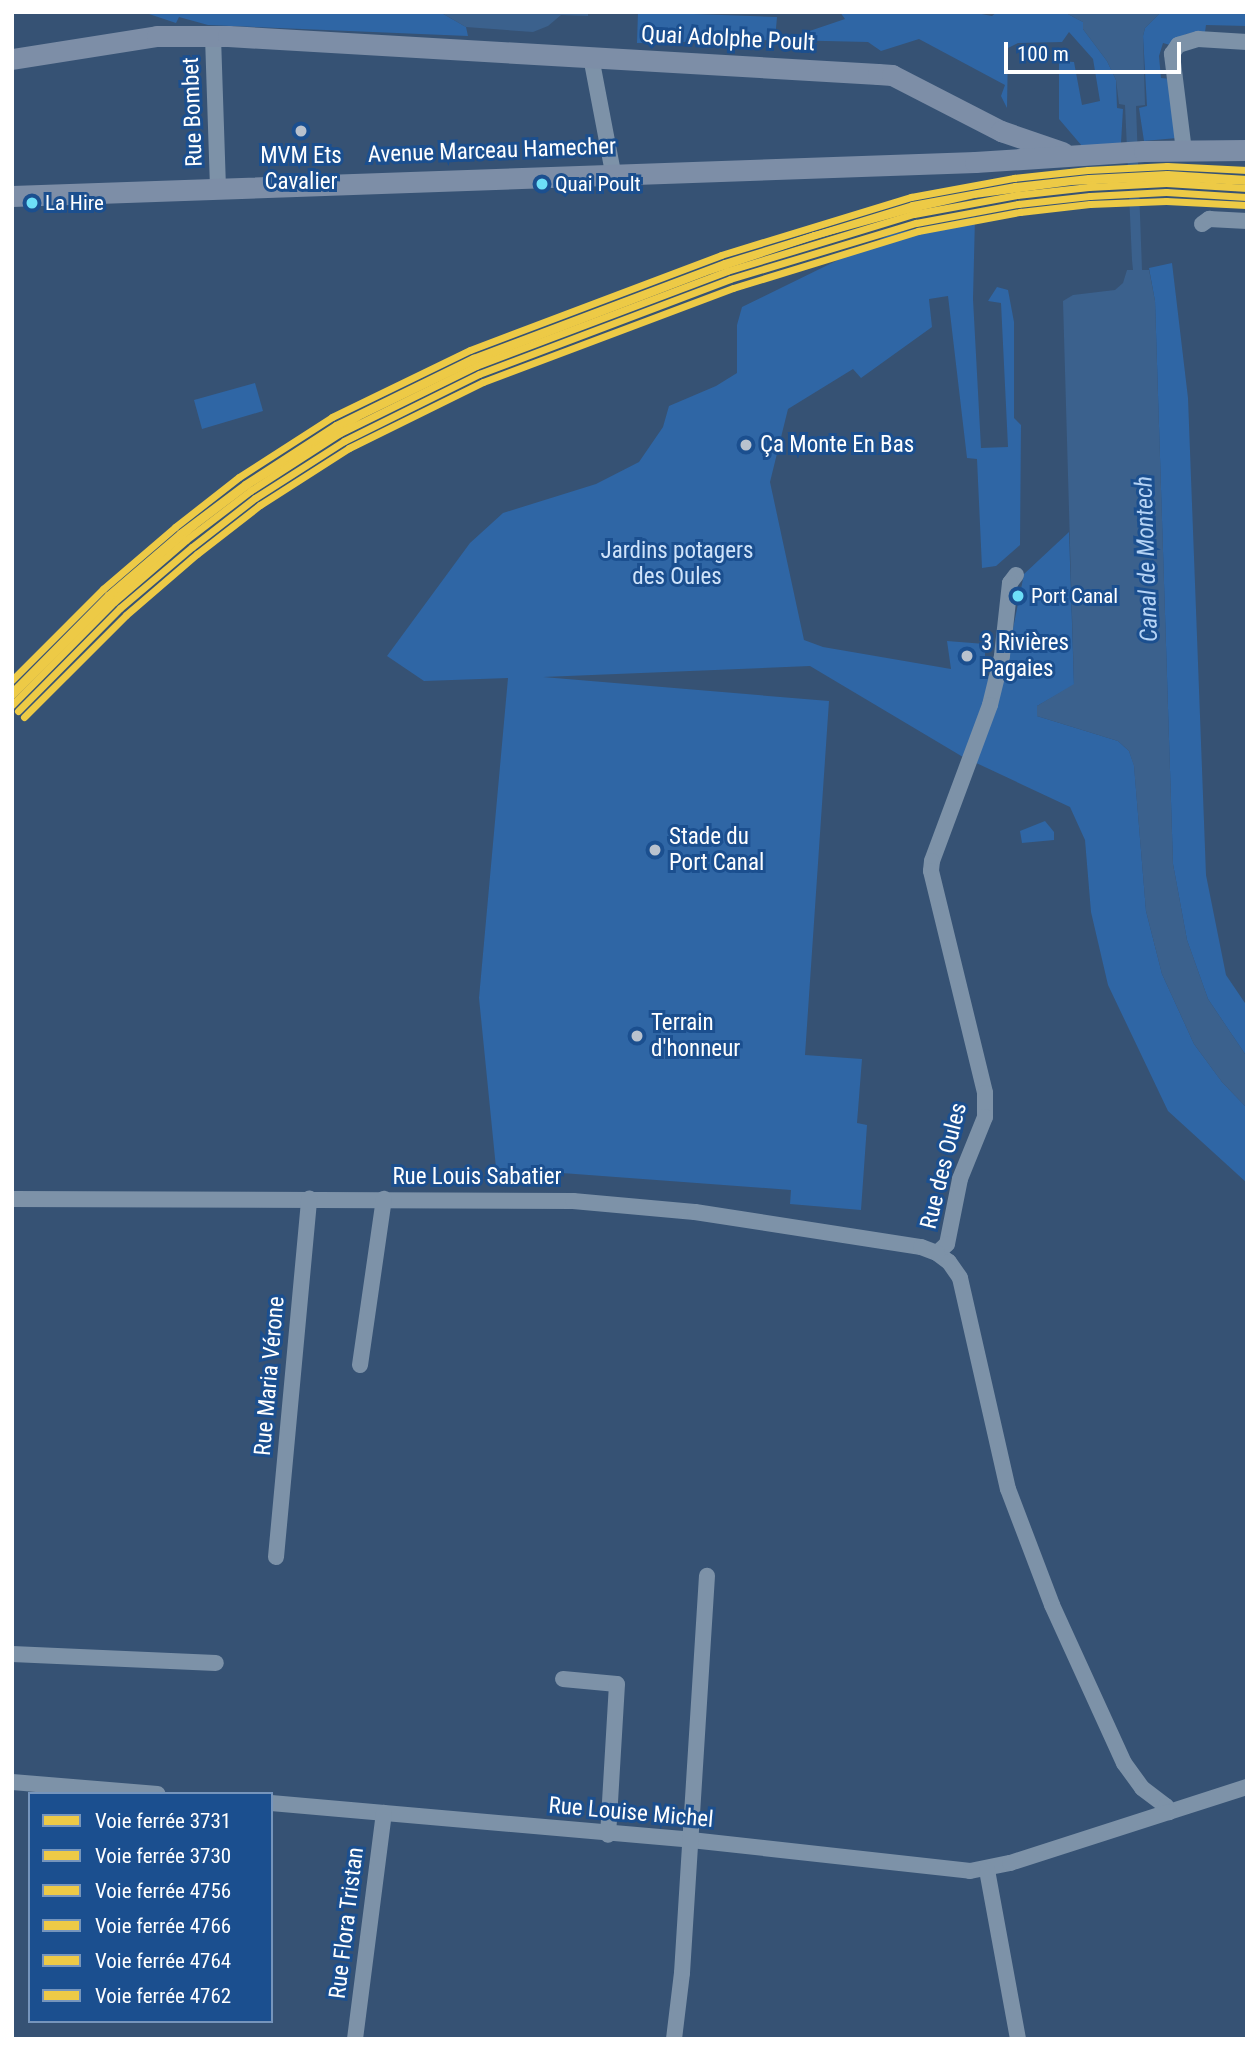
<!DOCTYPE html>
<html>
<head>
<meta charset="utf-8">
<style>
  body { margin:0 }
  #map { position:relative; width:1259px; height:2051px; overflow:hidden; background:#365274; font-family:"Roboto Condensed",sans-serif }
  div>[style] { position:absolute }
  [style*='--x'] { left:calc(var(--x)*1px); top:calc(var(--y)*1px); width:calc(var(--w)*1px); rotate:calc(var(--a)*1deg) }
  .green>* { inset:0; background:#2f66a5 }
  .water>* { inset:0; background:#3b618d }
  .pier>* { inset:0; background:#365274 }
  .minor>* { height:16px; margin:-8px; padding:0 8px; transform-origin:8px; border-radius:8px; background:#7d92a8 }
  .major>* { height:21px; margin:-10.5px; padding:0 10.5px; transform-origin:10.5px; border-radius:10.5px; background:#7d8ea7 }
  .rail-1>* { height:7px; margin:-3.5px; padding:0 3.5px; transform-origin:3.5px; border-radius:3.5px; background:#edca46 }
  .rail-2>* { height:7px; margin:-3.5px; padding:0 3.5px; transform-origin:3.5px; border-radius:3.5px; background:#edca46 }
  .rail-3>* { height:7px; margin:-3.5px; padding:0 3.5px; transform-origin:3.5px; border-radius:3.5px; background:#edca46 }
  .rail-4>* { height:7px; margin:-3.5px; padding:0 3.5px; transform-origin:3.5px; border-radius:3.5px; background:#edca46 }
  .rail-5>* { height:7px; margin:-3.5px; padding:0 3.5px; transform-origin:3.5px; border-radius:3.5px; background:#edca46 }
  .rail-6>* { height:7px; margin:-3.5px; padding:0 3.5px; transform-origin:3.5px; border-radius:3.5px; background:#edca46 }
  .dots>* { width:19px; height:19px; translate:-50% -50%; box-sizing:border-box; border:4px solid #1b4f8f; border-radius:50% }
  span { translate:-50% -50%; white-space:nowrap; text-align:center; line-height:1.15; -webkit-text-stroke:6px #1b4f8f; paint-order:stroke }
  .bus-label { font-size:21px; color:#fff }
  .left { translate:0 -50%; text-align:left }
  .street-label { font-size:23px; color:#fff }
  .poi-label { font-size:23px; color:#fff }
  .park-label { font-size:23px; color:#cfe3fa }
  .water-label { font-size:24px; color:#b5d3f5; font-style:italic }
  .frame { position:absolute; inset:0; border:14px solid #fff; pointer-events:none }
  .legend { position:absolute; left:28px; top:1792px; width:245px; height:231px; box-sizing:border-box; background:#1b4f8f; border:2px solid #7695bc; margin:0; padding:9px 12px; list-style:none; font-size:21px; color:#fff }
  .legend li { display:flex; align-items:center; gap:14px; height:35px }
  .legend b { width:35px; border:2px solid #7695bc }
  .scale { position:absolute; left:1004px; top:42px; width:177px; height:32px; box-sizing:border-box; border:4px solid #fff; border-top:0; padding-left:9px; font-size:21px; line-height:24px; white-space:nowrap; color:#fff; -webkit-text-stroke:5px #1b4f8f; paint-order:stroke }
</style>
</head>
<body>
<div id="map">
  <div class="green">
    <i style="clip-path:polygon(143px 12px,440px 12px,466px 27px,468px 36px,208px 25px,179px 17px,176px 23px)"></i>
    <i style="clip-path:polygon(638px 12px,777px 17px,775px 40px,637px 43px)"></i>
    <i style="clip-path:polygon(840px 12px,971px 12px,992px 16px,997px 12px,1066px 13px,1083px 22px,1083px 29px,1107px 61px,1116px 80px,1117px 108px,1123px 109px,1121px 143px,1082px 146px,1059px 119px,1059px 61px,1074px 62px,1082px 105px,1100px 101px,1093px 59px,1069px 32px,1062px 42px,1018px 43px,1008px 48px,1007px 108px,1001px 96px,1005px 85px,919px 39px,881px 51px,868px 42px,783px 40px,845px 19px)"></i>
    <i style="clip-path:polygon(1161px 12px,1247px 12px,1247px 26px,1206px 25px,1205px 32px,1186px 34px,1170px 45px,1163px 43px,1159px 56px,1161px 78px,1171px 79px,1177px 138px,1144px 141px,1139px 108px,1147px 106px,1143px 36px,1145px 28px)"></i>
    <i style="clip-path:polygon(975px 217px,973px 299px,981px 448px,1008px 447px,1001px 303px,988px 301px,997px 287px,1008px 290px,1014px 322px,1014px 418px,1021px 425px,1020px 545px,996px 566px,982px 568px,977px 459px,967px 458px,948px 296px,929px 299px,932px 327px,861px 378px,853px 369px,788px 409px,770px 482px,804px 640px,823px 647px,951px 669px,947px 641px,985px 644px,985px 675px,997px 677px,968px 760px,810px 666px,543px 677px,829px 701px,805px 1055px,862px 1059px,857px 1123px,867px 1125px,861px 1210px,790px 1204px,791px 1190px,496px 1168px,479px 998px,508px 678px,424px 681px,387px 656px,470px 543px,503px 513px,596px 484px,639px 462px,663px 427px,669px 406px,716px 386px,737px 373px,737px 325px,742px 307px,891px 234px)"></i>
    <i style="clip-path:polygon(1172px 263px,1188px 398px,1206px 875px,1226px 975px,1247px 1006px,1247px 1057px,1208px 999px,1187px 940px,1173px 864px,1155px 301px,1149px 268px)"></i>
    <i style="clip-path:polygon(255px 383px,263px 411px,202px 429px,194px 400px)"></i>
    <i style="clip-path:polygon(1069px 532px,1074px 685px,1037px 706px,1037px 716px,1118px 741px,1129px 751px,1134px 765px,1146px 911px,1162px 974px,1194px 1044px,1222px 1082px,1247px 1108px,1247px 1183px,1168px 1111px,1108px 985px,1091px 912px,1085px 840px,1070px 807px,972px 761px,1006px 663px,1024px 574px)"></i>
    <i style="clip-path:polygon(1045px 821px,1054px 832px,1054px 840px,1022px 843px,1020px 831px)"></i>
  </div>
  <div class="water">
    <i style="clip-path:polygon(440px 12px,588px 12px,588px 16px,561px 15px,548px 26px,533px 32px,466px 27px)"></i>
    <i style="clip-path:polygon(1161px 12px,1145px 28px,1143px 36px,1145px 105px,1136px 106px,1142px 270px,1149px 270px,1155px 301px,1173px 864px,1187px 940px,1208px 999px,1247px 1057px,1247px 1108px,1222px 1082px,1194px 1044px,1162px 974px,1146px 911px,1134px 766px,1129px 751px,1118px 741px,1037px 716px,1037px 706px,1074px 684px,1063px 301px,1073px 295px,1115px 290px,1123px 283px,1127px 270px,1133px 270px,1132px 260px,1125px 105px,1119px 104px,1116px 80px,1107px 61px,1083px 29px,1083px 22px,1066px 13px,1019px 12px)"></i>
  </div>
  <div class="pier">
    <i style="clip-path:polygon(1142px 167px,1143px 194px,1126px 195px,1124px 168px)"></i>
  </div>
  <div class="minor">
    <i style="--x:213;--y:37;--w:150;--a:88.1"></i>
    <i style="--x:591;--y:57;--w:117;--a:79.2"></i>
    <i style="--x:1184;--y:151;--w:98;--a:-97.1"></i>
    <i style="--x:1172;--y:54;--w:11;--a:-56"></i>
    <i style="--x:1178;--y:45;--w:21;--a:-17"></i>
    <i style="--x:1198;--y:39;--w:49;--a:3.5"></i>
    <i style="--x:1202;--y:224;--w:9;--a:-36"></i>
    <i style="--x:1209;--y:219;--w:38;--a:3"></i>
    <i style="--x:1016;--y:575;--w:10;--a:127"></i>
    <i style="--x:1010;--y:583;--w:73;--a:96.3"></i>
    <i style="--x:1002;--y:656;--w:50;--a:103.8"></i>
    <i style="--x:990;--y:705;--w:166;--a:110.4"></i>
    <i style="--x:932;--y:861;--w:10;--a:96"></i>
    <i style="--x:931;--y:871;--w:228;--a:76.3"></i>
    <i style="--x:985;--y:1093;--w:24;--a:90"></i>
    <i style="--x:985;--y:1117;--w:67;--a:112"></i>
    <i style="--x:960;--y:1179;--w:66;--a:101.3"></i>
    <i style="--x:947;--y:1244;--w:13;--a:138"></i>
    <i style="--x:937;--y:1253;--w:15;--a:37"></i>
    <i style="--x:949;--y:1262;--w:19;--a:55"></i>
    <i style="--x:960;--y:1278;--w:216;--a:77.2"></i>
    <i style="--x:1008;--y:1489;--w:124;--a:69.2"></i>
    <i style="--x:1052;--y:1605;--w:174;--a:65.5"></i>
    <i style="--x:1124;--y:1763;--w:31;--a:54"></i>
    <i style="--x:1142;--y:1788;--w:30;--a:37"></i>
    <i style="--x:1166;--y:1806;--w:7;--a:63"></i>
    <i style="--x:1169;--y:1812;--w:82;--a:-17.8"></i>
    <i style="--x:12;--y:1199;--w:561;--a:0.2"></i>
    <i style="--x:573;--y:1201;--w:122;--a:5.2"></i>
    <i style="--x:695;--y:1212;--w:229;--a:8.8"></i>
    <i style="--x:921;--y:1247;--w:17;--a:21"></i>
    <i style="--x:360;--y:1365;--w:168;--a:-81.8"></i>
    <i style="--x:276;--y:1557;--w:360;--a:-84.7"></i>
    <i style="--x:12;--y:1654;--w:204;--a:2.5"></i>
    <i style="--x:563;--y:1679;--w:54;--a:5.3"></i>
    <i style="--x:617;--y:1684;--w:151;--a:93.4"></i>
    <i style="--x:12;--y:1782;--w:146;--a:4.7"></i>
    <i style="--x:271;--y:1803;--w:422;--a:5"></i>
    <i style="--x:691;--y:1840;--w:281;--a:6.3"></i>
    <i style="--x:970;--y:1871;--w:41;--a:-11.3"></i>
    <i style="--x:1010;--y:1863;--w:167;--a:-17.8"></i>
    <i style="--x:987;--y:1870;--w:172;--a:79.6"></i>
    <i style="--x:355;--y:2039;--w:228;--a:-82.7"></i>
    <i style="--x:674;--y:2039;--w:66;--a:-83.1"></i>
    <i style="--x:682;--y:1973;--w:398;--a:-86.4"></i>
  </div>
  <div class="major">
    <i style="--x:12;--y:59;--w:147;--a:-9"></i>
    <i style="--x:157;--y:36;--w:71;--a:0"></i>
    <i style="--x:228;--y:36;--w:651;--a:3.35"></i>
    <i style="--x:878;--y:74;--w:14;--a:4"></i>
    <i style="--x:892;--y:75;--w:123;--a:27.2"></i>
    <i style="--x:1001;--y:131;--w:65;--a:19"></i>
    <i style="--x:12;--y:196;--w:964;--a:-2.02"></i>
    <i style="--x:975;--y:162;--w:169;--a:-3.7"></i>
    <i style="--x:1144;--y:151;--w:103;--a:-0.6"></i>
  </div>
  <div class="rail-1">
    <i style="--x:12;--y:695;--w:145;--a:-44.7"></i>
    <i style="--x:115;--y:593;--w:104;--a:-40.7"></i>
    <i style="--x:194;--y:525;--w:68;--a:-37.2"></i>
    <i style="--x:248;--y:484;--w:134;--a:-31.6"></i>
    <i style="--x:362;--y:414;--w:122;--a:-25.7"></i>
    <i style="--x:472;--y:361;--w:248;--a:-21"></i>
    <i style="--x:704;--y:272;--w:116;--a:-18.6"></i>
    <i style="--x:814;--y:235;--w:106;--a:-15.4"></i>
    <i style="--x:916;--y:207;--w:59;--a:-12.6"></i>
    <i style="--x:974;--y:194;--w:98;--a:-7.6"></i>
    <i style="--x:1071;--y:181;--w:93;--a:-2.5"></i>
    <i style="--x:1164;--y:177;--w:83;--a:2.8"></i>
  </div>
  <div class="rail-2">
    <i style="--x:12;--y:705;--w:145;--a:-45.3"></i>
    <i style="--x:114;--y:602;--w:95;--a:-40.7"></i>
    <i style="--x:186;--y:540;--w:81;--a:-37.4"></i>
    <i style="--x:250;--y:491;--w:107;--a:-32.8"></i>
    <i style="--x:340;--y:433;--w:152;--a:-26.2"></i>
    <i style="--x:476;--y:366;--w:268;--a:-20.7"></i>
    <i style="--x:727;--y:271;--w:195;--a:-17"></i>
    <i style="--x:914;--y:214;--w:105;--a:-10.5"></i>
    <i style="--x:1017;--y:195;--w:72;--a:-6.3"></i>
    <i style="--x:1089;--y:187;--w:77;--a:-3"></i>
    <i style="--x:1166;--y:183;--w:81;--a:3.5"></i>
  </div>
  <div class="rail-3">
    <i style="--x:18;--y:711;--w:145;--a:-45.3"></i>
    <i style="--x:120;--y:608;--w:94;--a:-40.3"></i>
    <i style="--x:192;--y:547;--w:80;--a:-37.9"></i>
    <i style="--x:255;--y:498;--w:106;--a:-32.6"></i>
    <i style="--x:344;--y:441;--w:151;--a:-26.4"></i>
    <i style="--x:479;--y:374;--w:268;--a:-20.7"></i>
    <i style="--x:730;--y:279;--w:194;--a:-16.8"></i>
    <i style="--x:916;--y:223;--w:104;--a:-10.6"></i>
    <i style="--x:1018;--y:204;--w:72;--a:-6.3"></i>
    <i style="--x:1090;--y:196;--w:76;--a:-3"></i>
    <i style="--x:1166;--y:192;--w:80;--a:3.6"></i>
  </div>
  <div class="rail-4">
    <i style="--x:12;--y:692;--w:136;--a:-45.3"></i>
    <i style="--x:108;--y:595;--w:95;--a:-40.7"></i>
    <i style="--x:180;--y:533;--w:81;--a:-37"></i>
    <i style="--x:245;--y:484;--w:108;--a:-33"></i>
    <i style="--x:336;--y:425;--w:153;--a:-26.1"></i>
    <i style="--x:473;--y:358;--w:268;--a:-20.7"></i>
    <i style="--x:724;--y:263;--w:197;--a:-17.1"></i>
    <i style="--x:912;--y:205;--w:105;--a:-10.5"></i>
    <i style="--x:1015;--y:186;--w:74;--a:-6.2"></i>
    <i style="--x:1089;--y:178;--w:78;--a:-2.9"></i>
    <i style="--x:1167;--y:174;--w:80;--a:3.6"></i>
  </div>
  <div class="rail-5">
    <i style="--x:24;--y:717;--w:144;--a:-45"></i>
    <i style="--x:126;--y:615;--w:94;--a:-40.7"></i>
    <i style="--x:197;--y:554;--w:80;--a:-37.9"></i>
    <i style="--x:260;--y:505;--w:106;--a:-32.6"></i>
    <i style="--x:349;--y:448;--w:149;--a:-26.2"></i>
    <i style="--x:483;--y:382;--w:267;--a:-20.6"></i>
    <i style="--x:733;--y:288;--w:194;--a:-17.1"></i>
    <i style="--x:918;--y:231;--w:104;--a:-10.6"></i>
    <i style="--x:1020;--y:212;--w:70;--a:-6.5"></i>
    <i style="--x:1090;--y:204;--w:76;--a:-2.3"></i>
    <i style="--x:1166;--y:201;--w:80;--a:2.9"></i>
  </div>
  <div class="rail-6">
    <i style="--x:12;--y:680;--w:129;--a:-45"></i>
    <i style="--x:103;--y:589;--w:95;--a:-40.7"></i>
    <i style="--x:175;--y:527;--w:81;--a:-38"></i>
    <i style="--x:239;--y:477;--w:111;--a:-32.8"></i>
    <i style="--x:332;--y:417;--w:153;--a:-25.9"></i>
    <i style="--x:470;--y:350;--w:268;--a:-20.7"></i>
    <i style="--x:721;--y:255;--w:199;--a:-17"></i>
    <i style="--x:911;--y:197;--w:105;--a:-10.5"></i>
    <i style="--x:1014;--y:178;--w:74;--a:-6.2"></i>
    <i style="--x:1088;--y:170;--w:79;--a:-2.9"></i>
    <i style="--x:1167;--y:166;--w:80;--a:2.9"></i>
  </div>
  <div class="dots">
    <i style="left:301px;top:131px;background:#b9c2ce"></i>
    <i style="left:542px;top:184px;background:#6ddff8"></i>
    <i style="left:32px;top:203px;background:#6ddff8"></i>
    <i style="left:746px;top:445px;background:#b9c2ce"></i>
    <i style="left:1018px;top:596px;background:#6ddff8"></i>
    <i style="left:967px;top:656px;background:#b9c2ce"></i>
    <i style="left:655px;top:850px;background:#b9c2ce"></i>
    <i style="left:637px;top:1036px;background:#b9c2ce"></i>
  </div>
  <div class="bus-label">
    <span class="left" style="left:555px;top:184px">Quai Poult</span>
    <span class="left" style="left:45px;top:203px">La Hire</span>
    <span class="left" style="left:1031px;top:596px">Port Canal</span>
  </div>
  <div class="street-label">
    <span style="left:728px;top:39px;rotate:3deg">Quai Adolphe Poult</span>
    <span style="left:193px;top:112px;rotate:-92deg">Rue Bombet</span>
    <span style="left:492px;top:151px;rotate:-2deg">Avenue Marceau Hamecher</span>
    <span style="left:944px;top:1166px;rotate:-76deg">Rue des Oules</span>
    <span style="left:477px;top:1177px">Rue Louis Sabatier</span>
    <span style="left:270px;top:1376px;rotate:-85deg">Rue Maria Vérone</span>
    <span style="left:631px;top:1813px;rotate:5deg">Rue Louise Michel</span>
    <span style="left:347px;top:1923px;rotate:-83deg">Rue Flora Tristan</span>
  </div>
  <div class="poi-label">
    <span style="left:301px;top:169px">MVM Ets<br>Cavalier</span>
    <span class="left" style="left:760px;top:445px">Ça Monte En Bas</span>
    <span class="left" style="left:981px;top:656px">3 Rivières<br>Pagaies</span>
    <span class="left" style="left:669px;top:850px">Stade du<br>Port Canal</span>
    <span class="left" style="left:651px;top:1036px">Terrain<br>d'honneur</span>
  </div>
  <div class="park-label">
    <span style="left:677px;top:564px">Jardins potagers<br>des Oules</span>
  </div>
  <div class="water-label">
    <span style="left:1147px;top:559px;rotate:-92deg">Canal de Montech</span>
  </div>
  <div class="frame"></div>
  <ul class="legend">
  <li><b style="height:9px;background:#edca46"></b>Voie ferrée 3731</li>
  <li><b style="height:9px;background:#edca46"></b>Voie ferrée 3730</li>
  <li><b style="height:9px;background:#edca46"></b>Voie ferrée 4756</li>
  <li><b style="height:9px;background:#edca46"></b>Voie ferrée 4766</li>
  <li><b style="height:9px;background:#edca46"></b>Voie ferrée 4764</li>
  <li><b style="height:9px;background:#edca46"></b>Voie ferrée 4762</li>
  </ul>
  <div class="scale">100 m</div>
</div>
</body>
</html>
